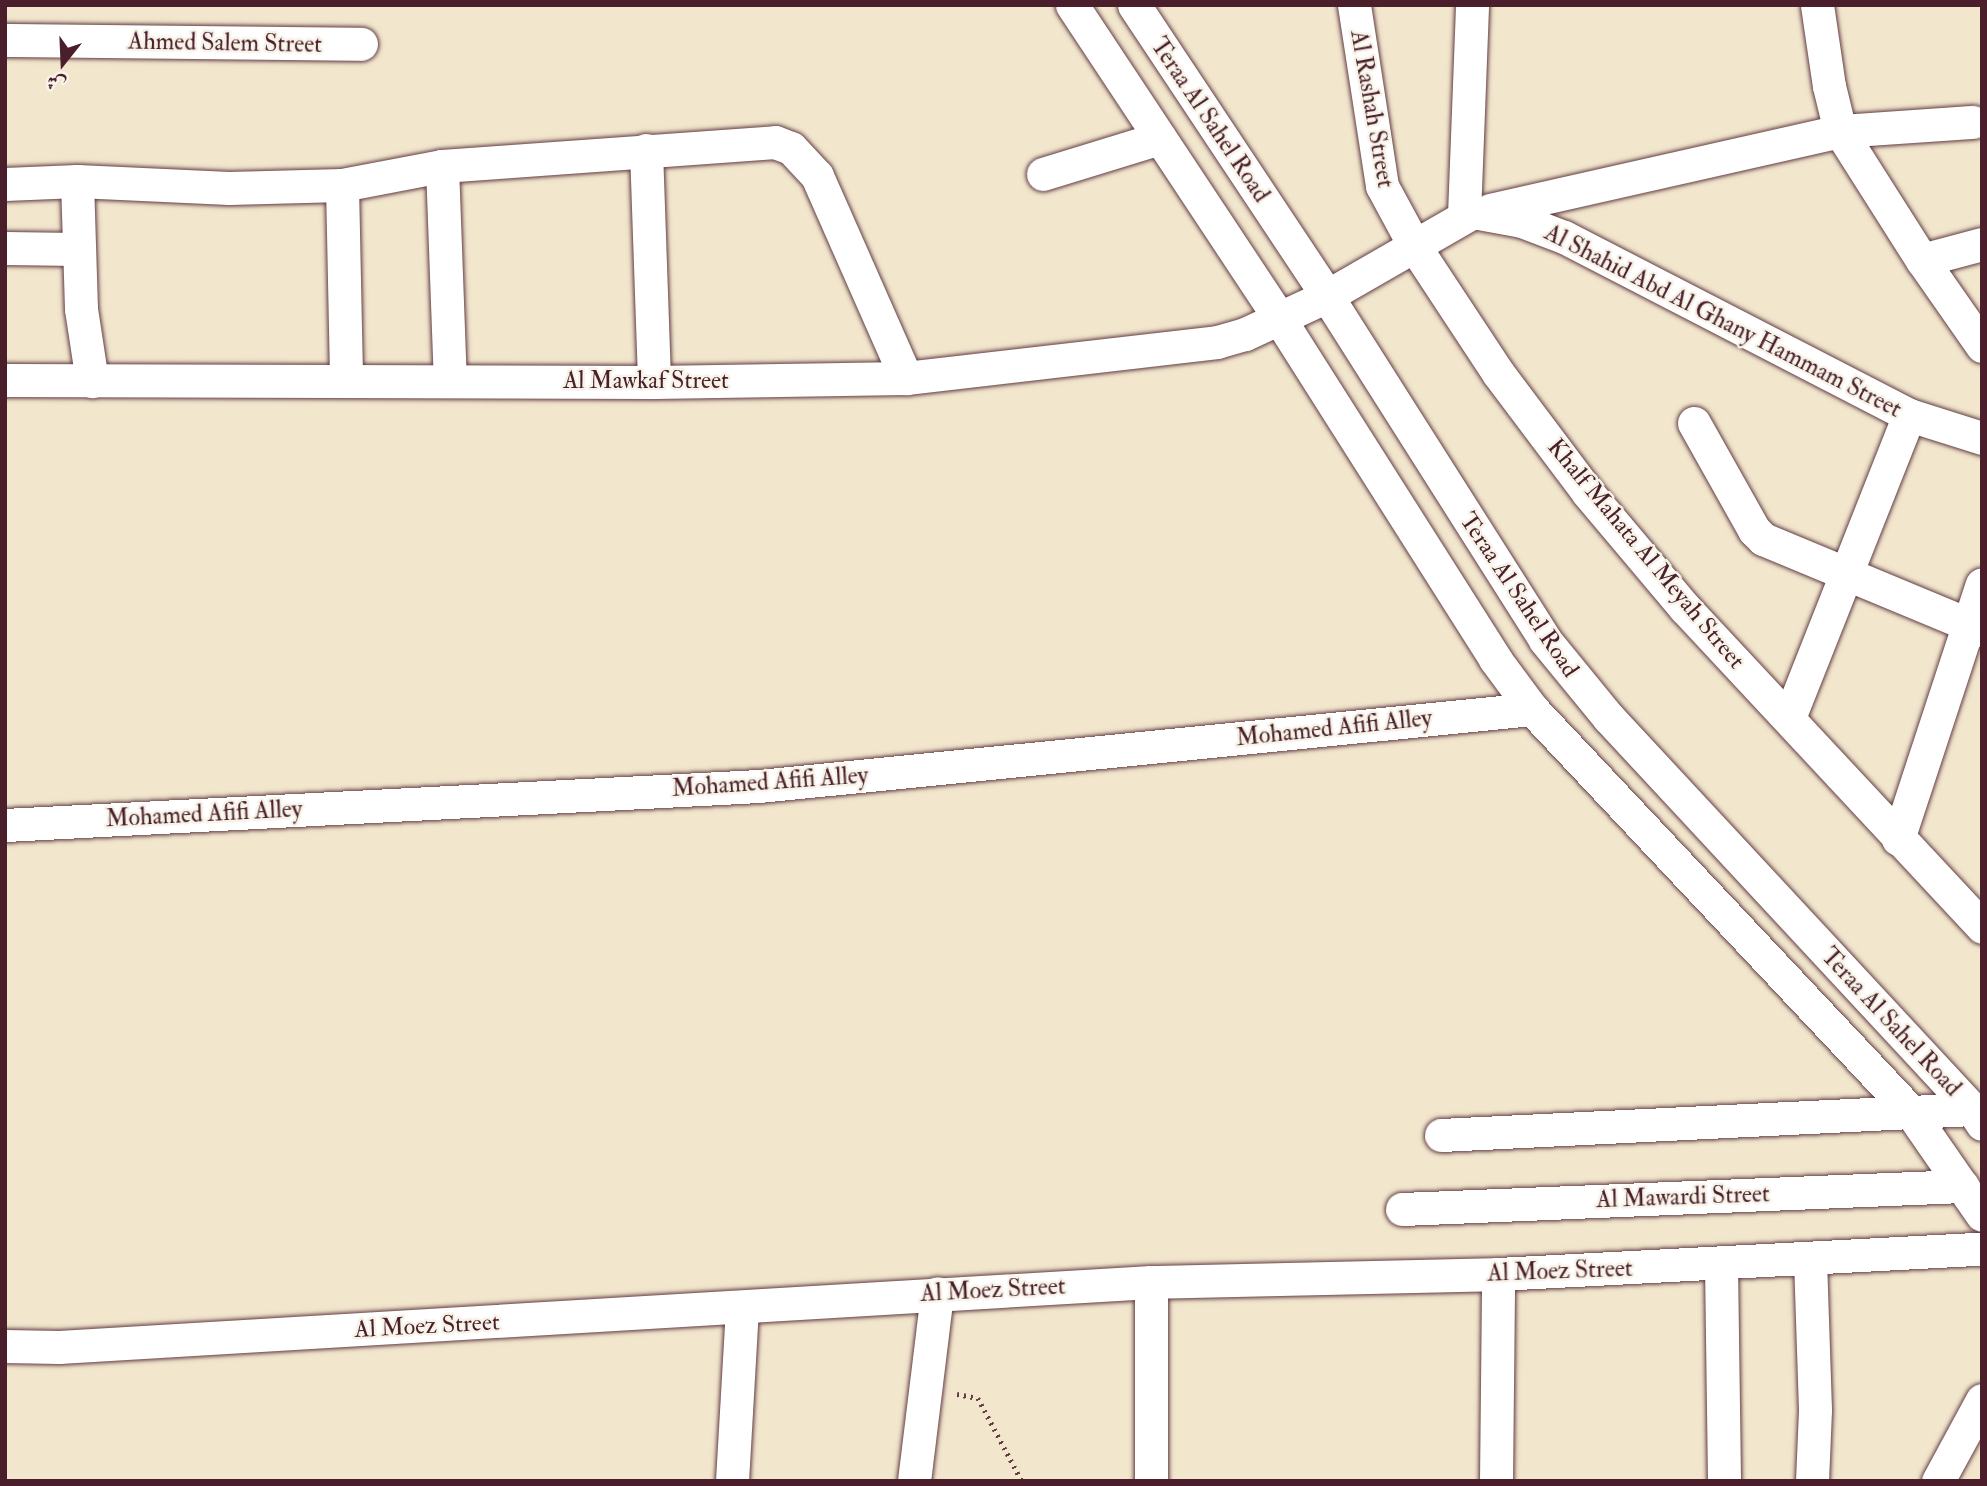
<!DOCTYPE html>
<html>
<head>
<meta charset="utf-8">
<style>
  body { margin:0 }
  #map { position:relative; width:1987px; height:1486px; overflow:hidden; background:#f2e6cd; font-family:"IM FELL Double Pica",Amiri,serif }
  div>[style] { position:absolute }
  [style*='--x'] { left:calc(var(--x)*1px); top:calc(var(--y)*1px); width:calc(var(--w)*1px); rotate:calc(var(--a)*1deg) }
  .path>* { height:4.5px; margin-top:-2.25px; transform-origin:0; background:repeating-linear-gradient(90deg,#633d43 0 2px,transparent 0 7px) }
  .roads { filter:drop-shadow(0 0 2px #633d43) drop-shadow(0 0 2px #633d43) }
  .street>* { height:33px; margin:-16.5px; padding:0 16.5px; transform-origin:16.5px; border-radius:16.5px; background:#fff }
  span { translate:-50% -50%; white-space:nowrap; text-align:center; line-height:1.15; -webkit-text-stroke:5px #f7f3e8; paint-order:stroke }
  .street-label { font-size:24px; color:#4a1f2b }
  .frame { position:absolute; inset:0; border:7px solid #4a1f2b; pointer-events:none }
  .north { position:absolute; left:28px; top:28px; width:70px; height:70px; -webkit-text-stroke:5px #f7f3e8; paint-order:stroke; rotate:198deg; font-size:19px; font-weight:700; line-height:28px; text-align:center; color:#4a1f2b }
  .north::after { content:''; display:block; margin:auto; width:24px; height:32px; background:#4a1f2b; clip-path:polygon(50% 0,100% 100%,50% 72%,0 100%) }
</style>
</head>
<body>
<div id="map">
  <div class="path">
    <i style="--x:957;--y:1394;--w:21;--a:11"></i>
    <i style="--x:978;--y:1398;--w:94;--a:62.1"></i>
  </div>
  <div class="roads">
    <div class="street">
      <i style="--x:1072;--y:5;--w:375;--a:56.5"></i>
      <i style="--x:1279;--y:318;--w:404;--a:57.6"></i>
      <i style="--x:1495;--y:659;--w:62;--a:53.5"></i>
      <i style="--x:1532;--y:709;--w:552;--a:46.76"></i>
      <i style="--x:1910;--y:1111;--w:126;--a:55.3"></i>
      <i style="--x:1134;--y:5;--w:349;--a:56.4"></i>
      <i style="--x:1327;--y:296;--w:407;--a:57.6"></i>
      <i style="--x:1545;--y:640;--w:99;--a:50.7"></i>
      <i style="--x:1608;--y:717;--w:535;--a:47.12"></i>
      <i style="--x:1972;--y:1109;--w:18;--a:56"></i>
      <i style="--x:1354;--y:5;--w:183;--a:81.2"></i>
      <i style="--x:1382;--y:186;--w:69;--a:61.6"></i>
      <i style="--x:1415;--y:247;--w:151;--a:56.6"></i>
      <i style="--x:1498;--y:373;--w:150;--a:53.1"></i>
      <i style="--x:1588;--y:493;--w:150;--a:49.9"></i>
      <i style="--x:1685;--y:608;--w:436;--a:47"></i>
      <i style="--x:1817;--y:5;--w:82;--a:81.6"></i>
      <i style="--x:1829;--y:86;--w:46;--a:76.3"></i>
      <i style="--x:1840;--y:131;--w:153;--a:57.6"></i>
      <i style="--x:1922;--y:260;--w:105;--a:55.1"></i>
      <i style="--x:5;--y:40;--w:356;--a:0.6"></i>
      <i style="--x:646;--y:150;--w:232;--a:88"></i>
      <i style="--x:442;--y:166;--w:215;--a:87.9"></i>
      <i style="--x:1043;--y:174;--w:122;--a:-17.1"></i>
      <i style="--x:77;--y:181;--w:128;--a:88.2"></i>
      <i style="--x:81;--y:309;--w:73;--a:81.3"></i>
      <i style="--x:5;--y:184;--w:72;--a:-2.4"></i>
      <i style="--x:77;--y:181;--w:152;--a:2.6"></i>
      <i style="--x:229;--y:188;--w:113;--a:-1.5"></i>
      <i style="--x:342;--y:185;--w:102;--a:-10.8"></i>
      <i style="--x:442;--y:166;--w:334;--a:-4.1"></i>
      <i style="--x:775;--y:142;--w:17;--a:21"></i>
      <i style="--x:791;--y:148;--w:38;--a:47"></i>
      <i style="--x:817;--y:176;--w:221;--a:66.2"></i>
      <i style="--x:342;--y:185;--w:196;--a:88.8"></i>
      <i style="--x:1490;--y:210;--w:359;--a:-12.7"></i>
      <i style="--x:1840;--y:131;--w:133;--a:-3.9"></i>
      <i style="--x:1464;--y:215;--w:210;--a:-87.8"></i>
      <i style="--x:5;--y:248;--w:73;--a:0.8"></i>
      <i style="--x:1922;--y:260;--w:62;--a:-14.9"></i>
      <i style="--x:5;--y:380;--w:649;--a:0.18"></i>
      <i style="--x:654;--y:382;--w:252;--a:-0.9"></i>
      <i style="--x:906;--y:378;--w:313;--a:-6.6"></i>
      <i style="--x:1217;--y:342;--w:29;--a:-16"></i>
      <i style="--x:1245;--y:334;--w:90;--a:-24.9"></i>
      <i style="--x:1327;--y:296;--w:168;--a:-29.9"></i>
      <i style="--x:1473;--y:212;--w:50;--a:10.4"></i>
      <i style="--x:1522;--y:221;--w:45;--a:20.9"></i>
      <i style="--x:1564;--y:237;--w:388;--a:27.3"></i>
      <i style="--x:1909;--y:415;--w:77;--a:17.5"></i>
      <i style="--x:1694;--y:423;--w:123;--a:60.7"></i>
      <i style="--x:1754;--y:530;--w:13;--a:45"></i>
      <i style="--x:1763;--y:539;--w:237;--a:22.6"></i>
      <i style="--x:1789;--y:718;--w:326;--a:-68.4"></i>
      <i style="--x:5;--y:825;--w:755;--a:-2.96"></i>
      <i style="--x:759;--y:786;--w:777;--a:-5.69"></i>
      <i style="--x:1898;--y:839;--w:268;--a:-71.8"></i>
      <i style="--x:1441;--y:1135;--w:532;--a:-2.8"></i>
      <i style="--x:1402;--y:1209;--w:561;--a:-2.35"></i>
      <i style="--x:1810;--y:1259;--w:151;--a:88.1"></i>
      <i style="--x:1815;--y:1410;--w:71;--a:92.4"></i>
      <i style="--x:1721;--y:1264;--w:217;--a:89.2"></i>
      <i style="--x:1151;--y:1282;--w:199;--a:90"></i>
      <i style="--x:5;--y:1346;--w:54;--a:1.1"></i>
      <i style="--x:59;--y:1347;--w:1094;--a:-3.41"></i>
      <i style="--x:1151;--y:1282;--w:347;--a:-1.3"></i>
      <i style="--x:1498;--y:1274;--w:485;--a:-3"></i>
      <i style="--x:732;--y:1481;--w:174;--a:-86.7"></i>
      <i style="--x:914;--y:1481;--w:189;--a:-83"></i>
      <i style="--x:1496;--y:1481;--w:207;--a:-89.4"></i>
      <i style="--x:1938;--y:1481;--w:92;--a:-61.5"></i>
    </div>
  </div>
  <div class="street-label">
    <span style="left:225px;top:43px;rotate:1deg">Ahmed Salem Street</span>
    <span style="left:1372px;top:109px;rotate:80deg">Al Rashah Street</span>
    <span style="left:1210px;top:120px;rotate:56deg">Teraa Al Sahel Road</span>
    <span style="left:1723px;top:321px;rotate:27deg">Al Shahid Abd Al Ghany Hammam Street</span>
    <span style="left:646px;top:381px">Al Mawkaf Street</span>
    <span style="left:1646px;top:554px;rotate:50deg">Khalf Mahata Al Meyah Street</span>
    <span style="left:1519px;top:595px;rotate:56deg">Teraa Al Sahel Road</span>
    <span style="left:1334px;top:728px;rotate:-6deg">Mohamed Afifi Alley</span>
    <span style="left:770px;top:782px;rotate:-4deg">Mohamed Afifi Alley</span>
    <span style="left:204px;top:814px;rotate:-3deg">Mohamed Afifi Alley</span>
    <span style="left:1891px;top:1022px;rotate:47deg">Teraa Al Sahel Road</span>
    <span style="left:1683px;top:1197px;rotate:-2deg">Al Mawardi Street</span>
    <span style="left:1560px;top:1271px;rotate:-2deg">Al Moez Street</span>
    <span style="left:993px;top:1290px;rotate:-3deg">Al Moez Street</span>
    <span style="left:427px;top:1326px;rotate:-3deg">Al Moez Street</span>
  </div>
  <div class="frame"></div>
  <div class="north">ش</div>
</div>
</body>
</html>
